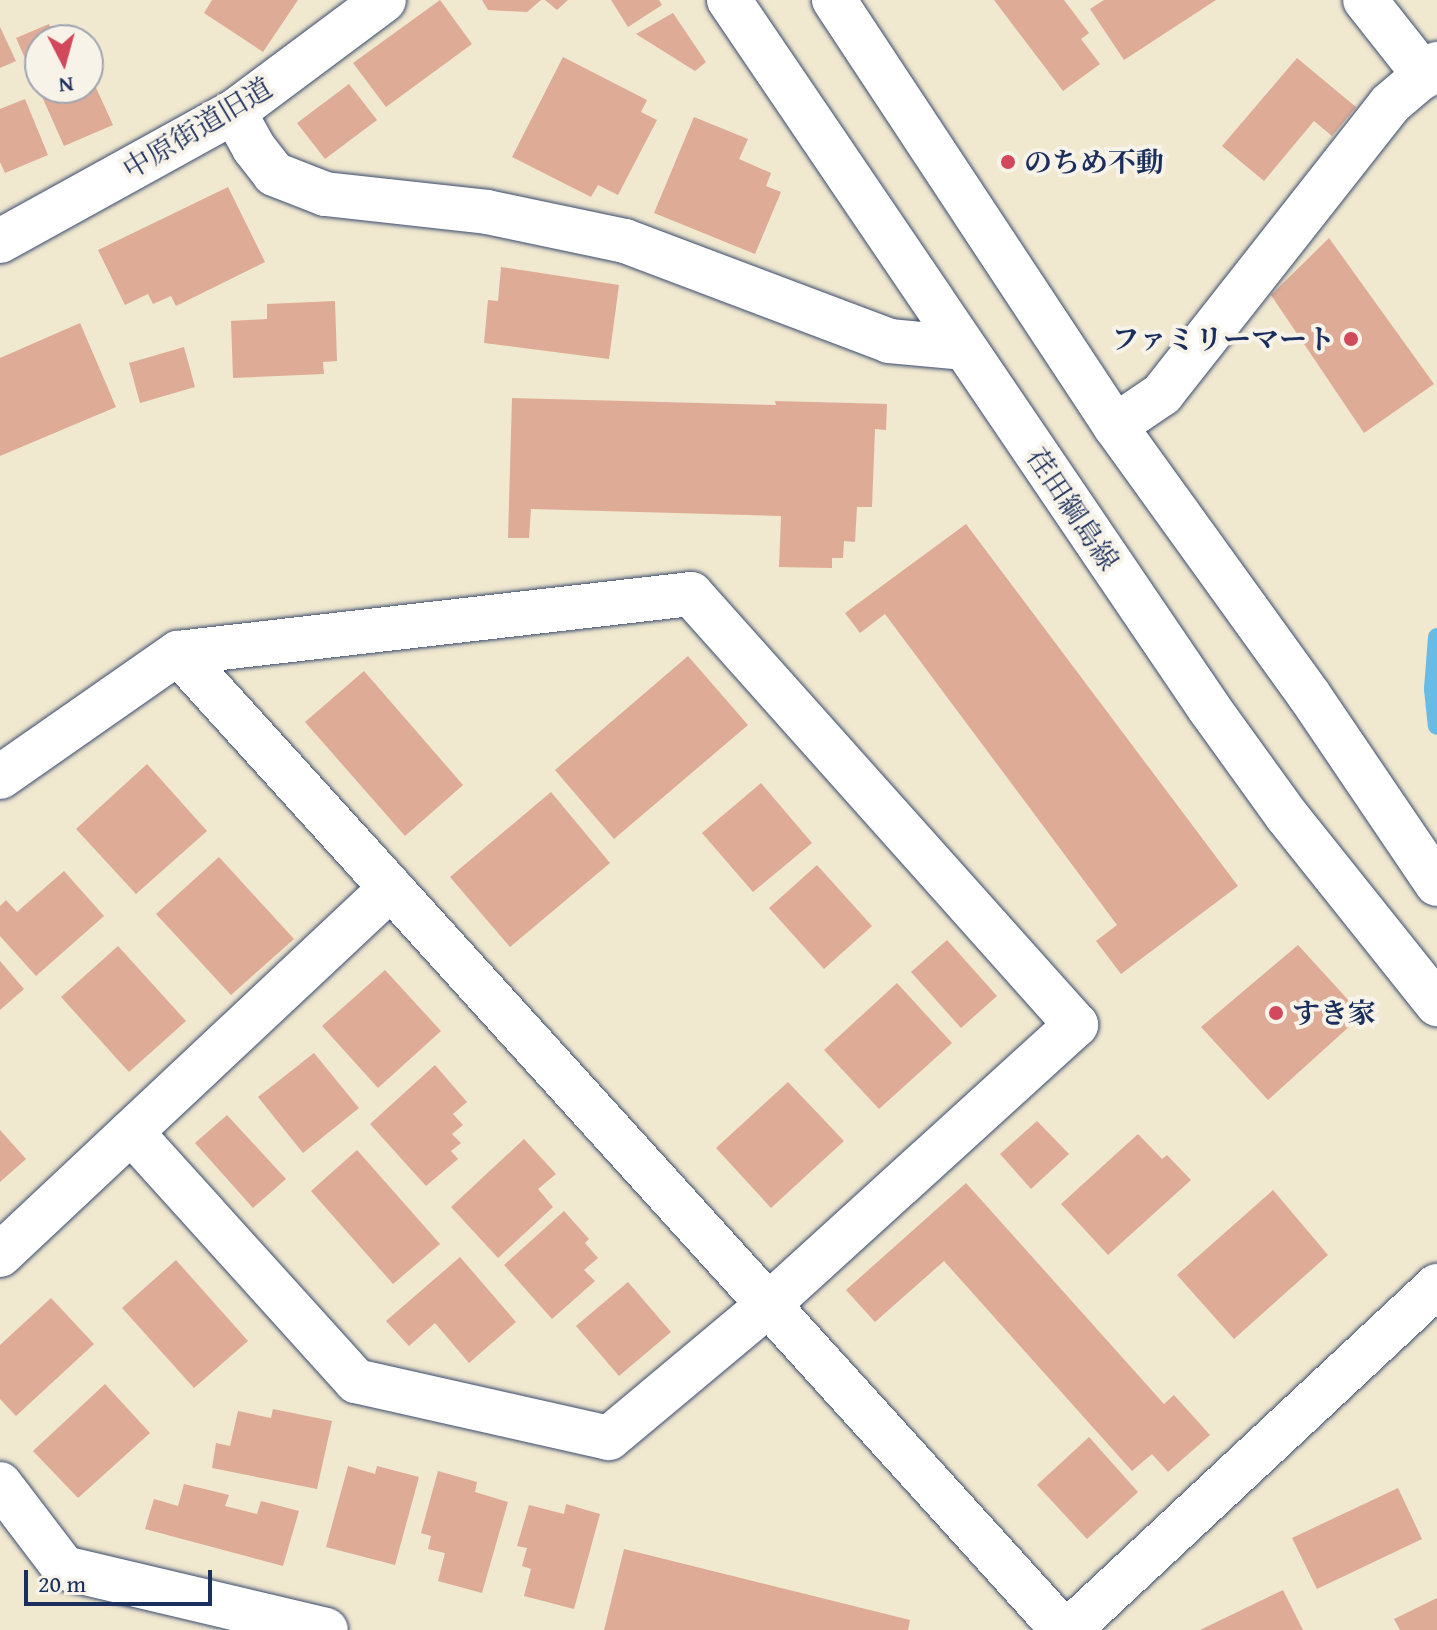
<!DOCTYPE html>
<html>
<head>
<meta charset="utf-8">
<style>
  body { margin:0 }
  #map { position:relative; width:1437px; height:1630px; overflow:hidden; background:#f0e8cf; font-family:"Gentium Book Plus","Noto Serif JP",serif }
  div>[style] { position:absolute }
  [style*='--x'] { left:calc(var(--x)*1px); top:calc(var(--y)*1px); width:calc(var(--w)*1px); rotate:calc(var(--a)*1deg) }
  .stream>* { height:18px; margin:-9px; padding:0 9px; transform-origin:9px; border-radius:9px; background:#68bbe4 }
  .building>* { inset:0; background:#deab97 }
  .roads { filter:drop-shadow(0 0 2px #3b4b6f) drop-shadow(0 0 2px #3b4b6f) }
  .minor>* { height:44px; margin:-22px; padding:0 22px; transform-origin:22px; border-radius:22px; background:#fff }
  .tertiary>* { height:44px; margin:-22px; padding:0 22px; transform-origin:22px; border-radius:22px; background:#fff }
  .secondary>* { height:44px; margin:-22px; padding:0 22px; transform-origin:22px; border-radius:22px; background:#fff }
  .dots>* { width:22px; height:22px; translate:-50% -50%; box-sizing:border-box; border:4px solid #f7f3e8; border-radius:50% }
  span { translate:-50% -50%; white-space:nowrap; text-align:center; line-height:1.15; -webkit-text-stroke:8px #f7f3e8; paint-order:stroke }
  .street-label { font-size:28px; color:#1b2f5e }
  .poi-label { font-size:28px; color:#1b2f5e; font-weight:700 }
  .left { translate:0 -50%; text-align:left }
  .right { translate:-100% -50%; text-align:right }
  .north { position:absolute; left:24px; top:24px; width:80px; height:80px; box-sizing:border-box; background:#f7f3e8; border:2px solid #9fa5b1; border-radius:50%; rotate:174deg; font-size:22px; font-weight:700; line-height:32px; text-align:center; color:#1b2f5e }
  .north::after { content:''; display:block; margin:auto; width:28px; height:36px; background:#d1495b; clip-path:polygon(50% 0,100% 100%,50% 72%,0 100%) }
  .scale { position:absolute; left:24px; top:1570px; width:188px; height:36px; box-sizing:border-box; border:4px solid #1b2f5e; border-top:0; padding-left:10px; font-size:24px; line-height:28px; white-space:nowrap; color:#1b2f5e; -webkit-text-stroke:6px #f7f3e8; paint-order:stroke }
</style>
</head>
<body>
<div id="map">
  <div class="stream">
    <i style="--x:1437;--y:637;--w:52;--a:94.4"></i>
    <i style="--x:1433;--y:689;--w:37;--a:84"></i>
  </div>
  <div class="building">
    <i style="clip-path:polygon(212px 0,298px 0,263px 52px,204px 13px)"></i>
    <i style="clip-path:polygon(440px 0,472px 44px,386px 107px,353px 63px)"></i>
    <i style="clip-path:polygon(482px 0,541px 0,527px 12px,488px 10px)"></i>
    <i style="clip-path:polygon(545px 0,568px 0,557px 10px)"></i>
    <i style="clip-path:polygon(611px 0,659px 0,662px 5px,628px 27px)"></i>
    <i style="clip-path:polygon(994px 0,1064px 0,1089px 33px,1081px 39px,1100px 64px,1063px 91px)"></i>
    <i style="clip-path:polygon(1104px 0,1216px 0,1124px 60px,1090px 9px)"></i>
    <i style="clip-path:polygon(673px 13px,706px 62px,695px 71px,636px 34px)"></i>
    <i style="clip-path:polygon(49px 24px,56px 40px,40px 40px,40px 88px,88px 88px,88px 70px,113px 125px,64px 146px,16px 38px)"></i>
    <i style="clip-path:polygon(0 27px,16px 61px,0 68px)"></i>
    <i style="clip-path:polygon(563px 57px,647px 100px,641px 112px,657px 120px,618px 195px,598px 185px,591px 197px,512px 157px)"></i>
    <i style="clip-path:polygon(1297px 58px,1356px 107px,1332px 136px,1314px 121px,1264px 181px,1222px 146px)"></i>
    <i style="clip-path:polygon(349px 84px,377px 120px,325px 159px,297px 123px)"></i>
    <i style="clip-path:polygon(25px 99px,48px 155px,5px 173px,0 162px,0 109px)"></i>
    <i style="clip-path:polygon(694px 117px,748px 139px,739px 159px,771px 173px,766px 186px,781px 192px,755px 254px,654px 213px)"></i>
    <i style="clip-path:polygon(228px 187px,265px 262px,176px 306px,171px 296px,153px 304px,148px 294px,125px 305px,98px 250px)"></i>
    <i style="clip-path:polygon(1329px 238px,1434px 384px,1364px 433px,1271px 295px)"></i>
    <i style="clip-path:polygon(501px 267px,619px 285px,609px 359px,484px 343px,488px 300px,498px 301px)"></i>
    <i style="clip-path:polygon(335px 301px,337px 361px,323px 362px,324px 374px,233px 378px,231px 321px,267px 319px,267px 304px)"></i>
    <i style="clip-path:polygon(80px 323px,116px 407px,0 456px,0 358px)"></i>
    <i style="clip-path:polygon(184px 347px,195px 387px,140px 403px,129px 363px)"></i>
    <i style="clip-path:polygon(512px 398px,776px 405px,775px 401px,887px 404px,886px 430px,875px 429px,872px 507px,857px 507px,855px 542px,844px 541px,843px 558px,832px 558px,832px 568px,779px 567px,781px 516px,531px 509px,529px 538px,508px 538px)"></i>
    <i style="clip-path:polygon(966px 524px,1238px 886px,1121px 974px,1096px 941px,1117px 925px,885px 614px,860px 633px,845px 613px)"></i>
    <i style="clip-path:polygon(688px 656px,748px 725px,614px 839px,555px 770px)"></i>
    <i style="clip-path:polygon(364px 671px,463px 785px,405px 836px,305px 722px)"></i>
    <i style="clip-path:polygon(147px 764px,207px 831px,136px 894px,76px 829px)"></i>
    <i style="clip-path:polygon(761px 783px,812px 843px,753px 892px,702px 833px)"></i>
    <i style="clip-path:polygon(551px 792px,610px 863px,510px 947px,450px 877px)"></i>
    <i style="clip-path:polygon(219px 857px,294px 939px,231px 995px,156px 914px)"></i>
    <i style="clip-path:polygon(817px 865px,872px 926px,824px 969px,769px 908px)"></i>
    <i style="clip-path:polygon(64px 871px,104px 916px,36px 976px,0 936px,0 906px,6px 900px,17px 912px)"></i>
    <i style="clip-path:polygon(947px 940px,997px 996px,961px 1028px,911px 972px)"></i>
    <i style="clip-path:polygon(1298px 945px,1362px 1015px,1268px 1100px,1201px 1027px)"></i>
    <i style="clip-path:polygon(118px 946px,186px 1021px,129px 1072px,61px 997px)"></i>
    <i style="clip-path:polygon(0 961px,24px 989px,0 1010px)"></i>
    <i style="clip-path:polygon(385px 970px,441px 1031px,378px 1088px,322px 1026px)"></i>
    <i style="clip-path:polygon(897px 983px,952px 1043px,879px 1109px,824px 1050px)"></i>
    <i style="clip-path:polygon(314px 1053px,359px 1108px,303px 1153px,258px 1097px)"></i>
    <i style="clip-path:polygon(435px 1065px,467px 1102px,453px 1114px,463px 1125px,452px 1134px,461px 1143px,451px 1151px,458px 1159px,426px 1186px,370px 1124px)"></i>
    <i style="clip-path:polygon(788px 1082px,844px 1141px,771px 1208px,716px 1148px)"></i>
    <i style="clip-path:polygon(227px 1115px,286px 1179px,253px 1208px,195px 1143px)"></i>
    <i style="clip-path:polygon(1037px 1121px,1069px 1154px,1031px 1189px,1000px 1154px)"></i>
    <i style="clip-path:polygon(0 1130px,26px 1159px,0 1182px)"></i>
    <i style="clip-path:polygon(1138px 1134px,1162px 1159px,1167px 1155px,1191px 1180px,1108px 1255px,1061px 1204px)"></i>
    <i style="clip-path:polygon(524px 1139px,556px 1174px,538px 1189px,553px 1207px,498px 1258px,451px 1207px)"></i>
    <i style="clip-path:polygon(357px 1150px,440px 1244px,393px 1284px,311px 1191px)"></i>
    <i style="clip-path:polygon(966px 1183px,1164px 1404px,1174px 1395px,1210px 1435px,1168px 1472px,1152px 1454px,1132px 1471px,944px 1261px,875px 1322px,846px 1290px)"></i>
    <i style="clip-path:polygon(1273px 1190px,1328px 1255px,1234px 1339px,1177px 1275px)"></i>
    <i style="clip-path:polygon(564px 1211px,589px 1239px,585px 1243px,598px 1258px,584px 1270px,595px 1281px,552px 1319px,504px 1265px)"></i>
    <i style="clip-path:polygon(460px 1257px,516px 1322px,469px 1363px,435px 1323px,409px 1346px,386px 1321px)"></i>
    <i style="clip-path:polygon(176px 1260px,248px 1341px,194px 1388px,122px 1308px)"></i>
    <i style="clip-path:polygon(628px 1282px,671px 1332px,619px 1376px,576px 1326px)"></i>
    <i style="clip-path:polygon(51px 1298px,94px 1344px,16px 1416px,0 1399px,0 1345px)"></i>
    <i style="clip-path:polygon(105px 1384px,150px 1433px,78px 1498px,33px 1451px)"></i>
    <i style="clip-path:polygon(273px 1409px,332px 1421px,317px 1489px,212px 1468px,216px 1443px,230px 1446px,238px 1411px,271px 1418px)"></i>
    <i style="clip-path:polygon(1089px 1437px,1138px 1492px,1087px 1539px,1037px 1485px)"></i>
    <i style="clip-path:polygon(348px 1466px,375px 1474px,377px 1466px,419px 1477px,395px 1565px,326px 1547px)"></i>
    <i style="clip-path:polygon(438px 1471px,477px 1482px,475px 1492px,508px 1502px,482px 1593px,438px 1581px,445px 1553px,428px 1549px,431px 1536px,421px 1533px)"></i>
    <i style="clip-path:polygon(184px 1484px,229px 1495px,225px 1506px,257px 1514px,261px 1501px,299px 1511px,283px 1566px,145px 1529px,154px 1499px,178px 1506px)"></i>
    <i style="clip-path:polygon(1398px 1488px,1422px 1539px,1317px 1589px,1292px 1538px)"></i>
    <i style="clip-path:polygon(566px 1504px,600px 1514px,574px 1609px,524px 1596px,531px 1569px,522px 1566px,527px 1548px,517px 1546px,529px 1505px,564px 1514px)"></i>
    <i style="clip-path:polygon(624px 1549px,910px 1620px,908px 1630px,604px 1630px)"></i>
    <i style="clip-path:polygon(1283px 1590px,1303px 1630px,1200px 1630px)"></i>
    <i style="clip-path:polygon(1437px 1598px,1437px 1630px,1400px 1630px,1394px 1619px)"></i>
  </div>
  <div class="roads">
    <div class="minor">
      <i style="--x:1365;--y:0;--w:97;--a:51.7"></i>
      <i style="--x:234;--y:112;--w:41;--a:60.9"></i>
      <i style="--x:254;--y:148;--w:33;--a:52"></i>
      <i style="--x:274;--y:174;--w:55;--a:21.4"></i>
      <i style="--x:325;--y:194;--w:163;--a:6.3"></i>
      <i style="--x:487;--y:212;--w:141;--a:11.9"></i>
      <i style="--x:625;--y:241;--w:282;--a:20.7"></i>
      <i style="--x:889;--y:341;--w:74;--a:5.4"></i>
      <i style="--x:1115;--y:426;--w:57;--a:-34.2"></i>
      <i style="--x:1162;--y:394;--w:369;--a:-51.8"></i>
      <i style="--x:1390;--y:104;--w:62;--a:-40.4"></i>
      <i style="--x:131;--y:1132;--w:336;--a:47.9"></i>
      <i style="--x:356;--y:1381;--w:259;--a:12.7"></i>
      <i style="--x:609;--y:1438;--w:206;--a:-39.9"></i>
      <i style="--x:767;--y:1306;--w:418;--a:-42.3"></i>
      <i style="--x:1076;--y:1025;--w:578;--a:-131.77"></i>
      <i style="--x:691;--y:594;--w:516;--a:173.44"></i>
      <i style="--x:0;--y:1255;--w:536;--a:-43.19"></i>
      <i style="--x:0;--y:1484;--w:106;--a:52.7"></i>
      <i style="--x:64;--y:1568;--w:269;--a:13.3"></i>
    </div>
    <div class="tertiary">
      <i style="--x:0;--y:241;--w:267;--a:-28.9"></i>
      <i style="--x:234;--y:112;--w:187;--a:-36.7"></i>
      <i style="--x:0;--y:777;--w:217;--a:-34.9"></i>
      <i style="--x:178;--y:653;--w:1318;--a:47.83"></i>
      <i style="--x:1069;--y:1630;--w:504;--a:-43.07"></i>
    </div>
    <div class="secondary">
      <i style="--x:729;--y:0;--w:855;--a:55.86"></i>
      <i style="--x:1209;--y:708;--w:133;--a:54.2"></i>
      <i style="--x:1287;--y:816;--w:241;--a:51.4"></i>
      <i style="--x:834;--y:0;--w:510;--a:56.59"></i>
      <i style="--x:1115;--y:426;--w:332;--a:54.2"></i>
      <i style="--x:1309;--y:695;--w:228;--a:55.9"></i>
    </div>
  </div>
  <div class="dots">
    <i style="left:1008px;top:162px;background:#d1495b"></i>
    <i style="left:1351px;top:339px;background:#d1495b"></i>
    <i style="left:1276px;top:1013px;background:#d1495b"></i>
  </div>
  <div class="street-label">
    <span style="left:197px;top:128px;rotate:-31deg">中原街道旧道</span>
    <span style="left:1073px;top:509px;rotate:56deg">荏田綱島線</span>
  </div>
  <div class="poi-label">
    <span class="left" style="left:1024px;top:162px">のちめ不動</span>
    <span class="right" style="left:1335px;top:339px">ファミリーマート</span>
    <span class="left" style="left:1292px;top:1013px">すき家</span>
  </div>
  <div class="north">N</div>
  <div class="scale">20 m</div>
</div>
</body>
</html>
